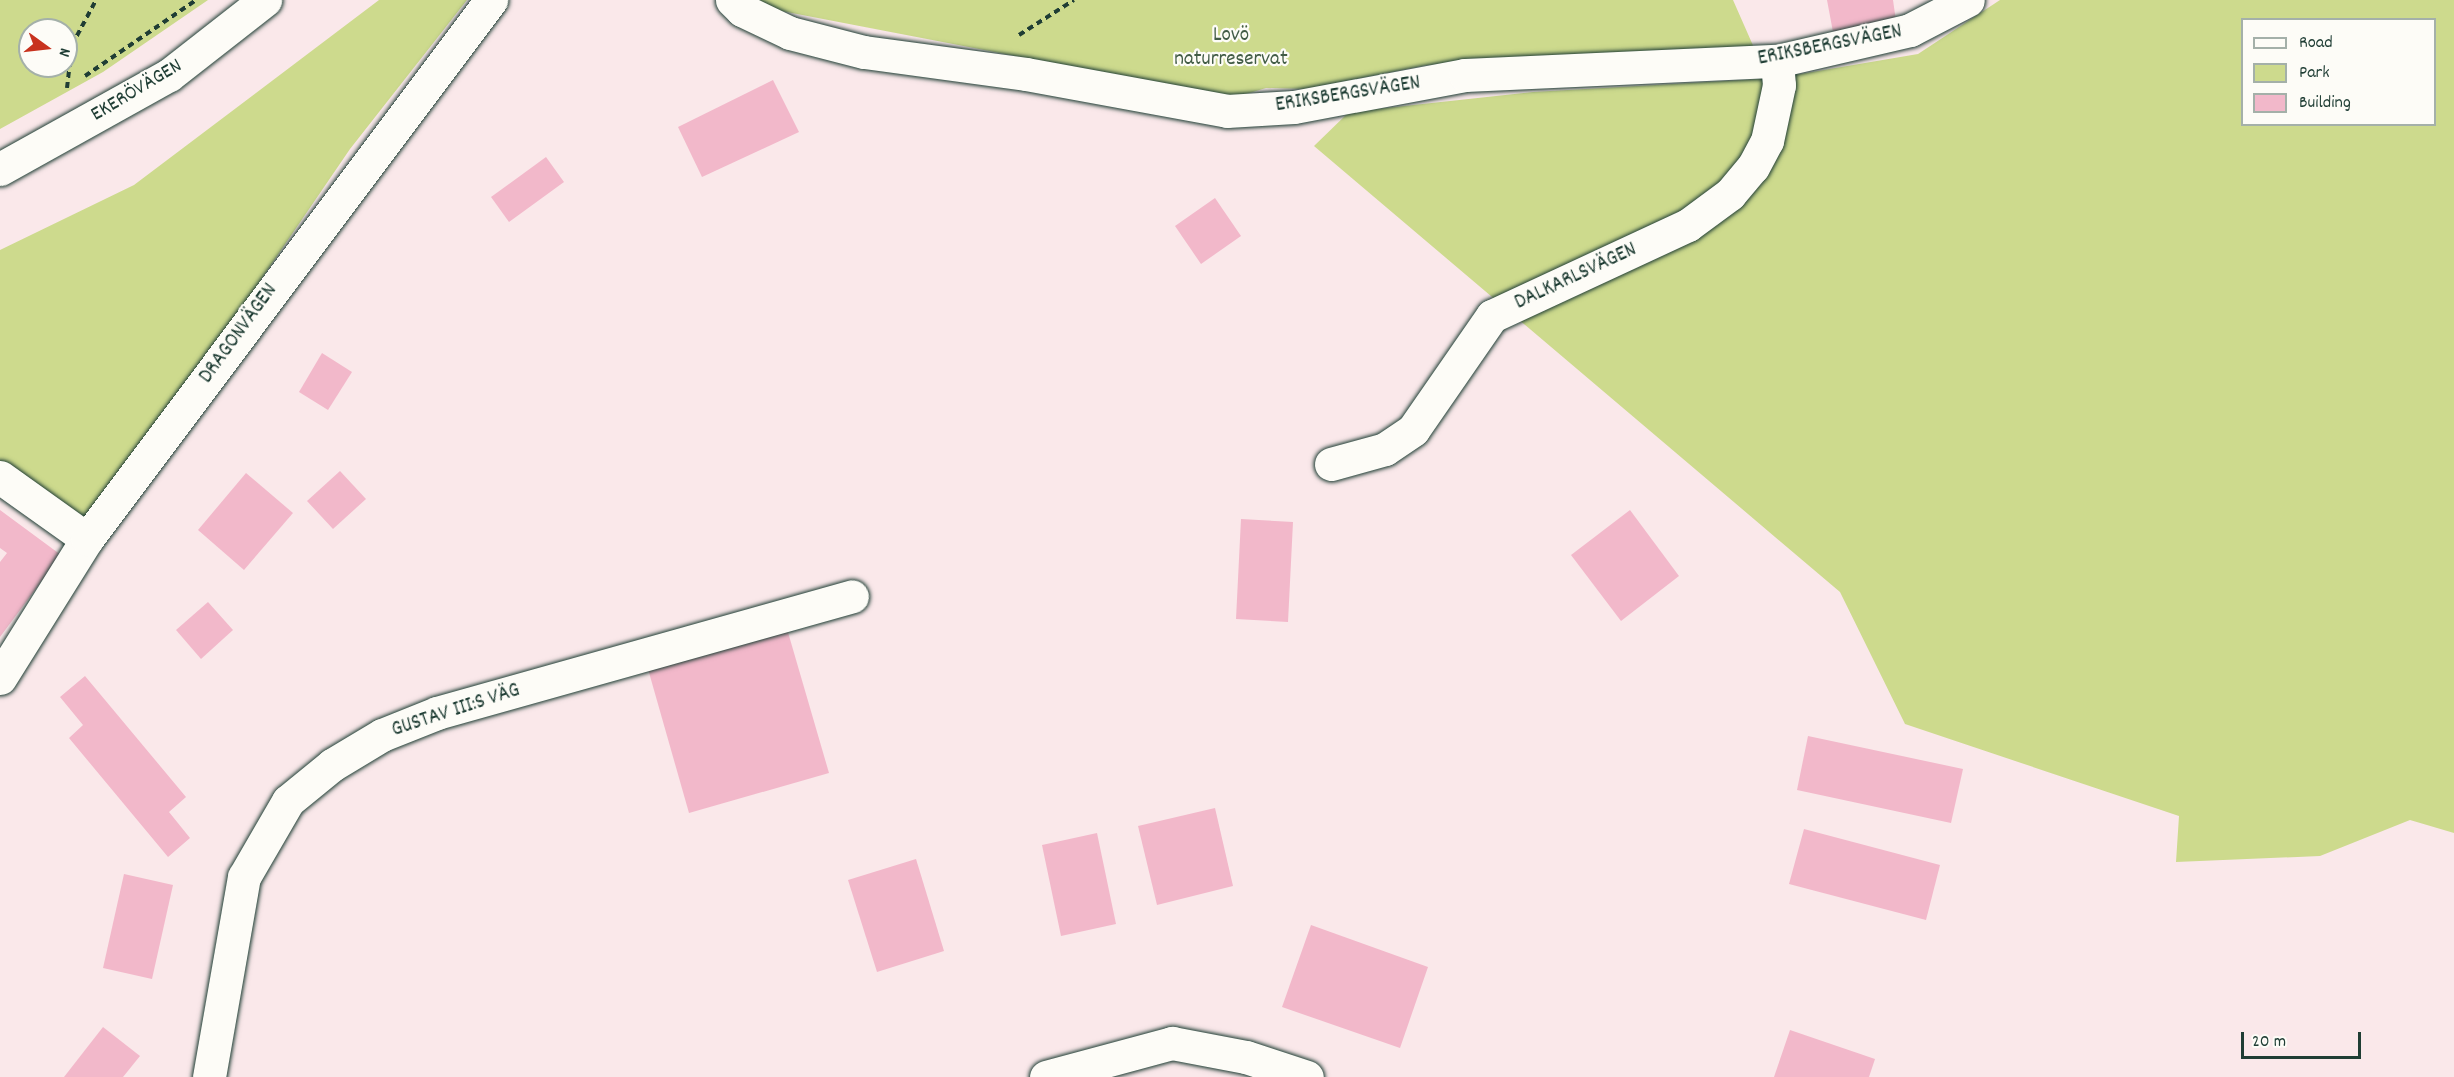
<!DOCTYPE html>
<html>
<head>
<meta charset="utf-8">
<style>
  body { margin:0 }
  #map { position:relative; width:2454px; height:1077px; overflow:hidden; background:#fae8ea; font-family:Dekko,sans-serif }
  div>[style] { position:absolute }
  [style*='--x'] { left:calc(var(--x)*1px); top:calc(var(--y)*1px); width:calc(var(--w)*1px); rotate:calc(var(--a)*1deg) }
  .green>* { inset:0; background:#cdda8d }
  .building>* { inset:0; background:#f2b8ca }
  .path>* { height:4px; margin-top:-2px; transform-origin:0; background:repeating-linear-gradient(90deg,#1f3d34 0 6px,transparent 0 10.5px) }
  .roads { filter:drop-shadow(0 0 2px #1f3d34) drop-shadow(0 0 2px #1f3d34) }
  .minor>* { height:33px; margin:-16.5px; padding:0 16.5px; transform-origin:16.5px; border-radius:16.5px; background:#fdfcf7 }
  .major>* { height:33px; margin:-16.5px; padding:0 16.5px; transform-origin:16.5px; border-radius:16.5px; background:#fdfcf7 }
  span { translate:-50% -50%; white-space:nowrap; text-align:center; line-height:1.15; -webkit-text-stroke:4.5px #fdfcf7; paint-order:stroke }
  .park-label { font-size:21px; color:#425c46 }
  .street-label { font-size:21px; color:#1f3d34 }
  .legend { position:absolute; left:2241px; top:18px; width:195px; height:108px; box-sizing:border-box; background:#fdfcf7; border:2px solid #a4b0a9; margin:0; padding:8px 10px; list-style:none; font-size:18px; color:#1f3d34 }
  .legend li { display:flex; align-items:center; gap:12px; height:30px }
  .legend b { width:30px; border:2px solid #a4b0a9 }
  .north { position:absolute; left:18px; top:18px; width:60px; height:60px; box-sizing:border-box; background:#fdfcf7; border:2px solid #a4b0a9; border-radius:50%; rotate:105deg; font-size:16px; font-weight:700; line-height:24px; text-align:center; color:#1f3d34 }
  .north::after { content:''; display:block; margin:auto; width:21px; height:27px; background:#c8321e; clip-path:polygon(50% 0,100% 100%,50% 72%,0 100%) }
  .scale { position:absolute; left:2241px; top:1032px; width:120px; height:27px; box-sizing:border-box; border:3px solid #1f3d34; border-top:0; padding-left:8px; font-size:18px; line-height:21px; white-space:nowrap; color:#1f3d34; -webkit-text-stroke:4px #fdfcf7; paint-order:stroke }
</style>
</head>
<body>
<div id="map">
  <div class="green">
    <i style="clip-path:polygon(evenodd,0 0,208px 0,103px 72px,0 129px,0 0,30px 30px,66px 30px,66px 66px,30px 66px,30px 30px)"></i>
    <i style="clip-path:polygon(379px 0,467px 0,350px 149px,183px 394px,81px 524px,0 464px,0 250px,134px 185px)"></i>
    <i style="clip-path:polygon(748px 0,1733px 0,1755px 50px,1427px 65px,1305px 89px,1266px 88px,1233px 98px,755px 6px)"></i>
    <i style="clip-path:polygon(evenodd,2000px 0,2454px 0,2454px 833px,2410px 820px,2320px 856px,2176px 862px,2179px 816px,1905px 724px,1840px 592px,1314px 146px,1349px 112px,1533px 92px,1777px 78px,1918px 54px,2000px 0,2242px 20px,2434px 20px,2434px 124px,2242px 124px,2242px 20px)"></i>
  </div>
  <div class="building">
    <i style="clip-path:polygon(1827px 0,1893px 0,1896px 21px,1833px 32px)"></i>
    <i style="clip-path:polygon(773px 80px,799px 132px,702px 177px,678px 127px)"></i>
    <i style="clip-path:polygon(546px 157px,564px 182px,509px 222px,491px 197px)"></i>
    <i style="clip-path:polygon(1215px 198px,1241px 236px,1201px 264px,1175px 226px)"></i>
    <i style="clip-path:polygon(322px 353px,352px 372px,328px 410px,299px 392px)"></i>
    <i style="clip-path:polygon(340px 471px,366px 499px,333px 529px,307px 501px)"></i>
    <i style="clip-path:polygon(246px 473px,293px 513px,244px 570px,198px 530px)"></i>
    <i style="clip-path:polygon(0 510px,61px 555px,0 637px,0 562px,7px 553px,0 548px)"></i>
    <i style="clip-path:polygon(1630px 510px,1679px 576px,1621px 621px,1571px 555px)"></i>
    <i style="clip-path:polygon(1241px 519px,1293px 522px,1288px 622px,1236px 619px)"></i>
    <i style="clip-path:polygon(208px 602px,233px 630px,201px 659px,176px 630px)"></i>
    <i style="clip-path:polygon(785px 622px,829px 773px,689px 813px,646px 662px)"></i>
    <i style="clip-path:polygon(85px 676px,186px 797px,169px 812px,190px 838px,168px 857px,69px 738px,83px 725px,60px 697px)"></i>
    <i style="clip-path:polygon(1808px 736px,1963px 769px,1951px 823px,1797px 790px)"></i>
    <i style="clip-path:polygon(1215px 808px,1233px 886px,1157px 905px,1138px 826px)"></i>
    <i style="clip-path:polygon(1804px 829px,1940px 865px,1926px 920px,1789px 884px)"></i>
    <i style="clip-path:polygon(1097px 833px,1116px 924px,1061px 936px,1042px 845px)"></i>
    <i style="clip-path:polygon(916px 859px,944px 951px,877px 972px,848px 880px)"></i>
    <i style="clip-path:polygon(124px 874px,173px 885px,152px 979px,103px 968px)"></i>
    <i style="clip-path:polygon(1311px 925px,1428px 967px,1400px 1048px,1282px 1007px)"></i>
    <i style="clip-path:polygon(103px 1027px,140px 1056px,123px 1077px,64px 1077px)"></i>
    <i style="clip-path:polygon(1790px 1030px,1875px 1059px,1869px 1077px,1774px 1077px)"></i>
  </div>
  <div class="path">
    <i style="--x:1019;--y:35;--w:65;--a:-32.5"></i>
    <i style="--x:85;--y:76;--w:135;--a:-34.4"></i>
    <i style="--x:67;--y:88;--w:43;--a:-83.4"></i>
    <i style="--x:72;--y:45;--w:51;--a:-61.9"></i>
  </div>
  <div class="roads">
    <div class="minor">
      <i style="--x:732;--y:0;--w:14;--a:45"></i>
      <i style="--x:742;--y:10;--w:53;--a:25.6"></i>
      <i style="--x:790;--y:33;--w:76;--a:14.4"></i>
      <i style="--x:864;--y:52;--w:163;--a:7.7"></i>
      <i style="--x:1026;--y:74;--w:204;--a:10.4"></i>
      <i style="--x:1227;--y:111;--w:67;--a:-3.4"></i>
      <i style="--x:1294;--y:107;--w:174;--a:-10.6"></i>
      <i style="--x:1465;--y:75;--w:312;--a:-2.6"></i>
      <i style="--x:1777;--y:61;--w:137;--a:-13.1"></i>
      <i style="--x:1910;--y:30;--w:65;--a:-27.3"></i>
      <i style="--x:1331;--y:464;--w:56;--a:-15.5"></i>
      <i style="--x:1385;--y:449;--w:34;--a:-34"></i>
      <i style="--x:1413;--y:430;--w:139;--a:-55.3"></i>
      <i style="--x:1492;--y:316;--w:216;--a:-24.9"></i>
      <i style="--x:1688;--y:225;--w:52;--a:-36.4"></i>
      <i style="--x:1730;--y:194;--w:35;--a:-50"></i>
      <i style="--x:1753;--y:167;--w:30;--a:-62"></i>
      <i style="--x:1767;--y:141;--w:57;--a:-77.9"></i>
      <i style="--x:1779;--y:85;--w:24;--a:-95"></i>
      <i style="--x:0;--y:477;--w:107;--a:35.5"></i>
      <i style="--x:0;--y:678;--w:164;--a:-58"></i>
      <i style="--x:87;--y:539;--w:674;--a:-53.15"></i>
      <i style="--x:209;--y:1077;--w:203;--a:-80.1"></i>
      <i style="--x:244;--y:877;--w:88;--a:-59.9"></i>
      <i style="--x:288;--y:801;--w:57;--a:-39.3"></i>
      <i style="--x:332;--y:765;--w:58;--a:-31"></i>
      <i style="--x:382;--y:735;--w:59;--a:-21.8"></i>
      <i style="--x:437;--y:713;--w:431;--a:-15.7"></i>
      <i style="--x:1046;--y:1077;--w:131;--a:-15.1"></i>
      <i style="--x:1172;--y:1043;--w:75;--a:10.7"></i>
      <i style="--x:1246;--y:1057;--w:64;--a:18.2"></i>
    </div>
    <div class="major">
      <i style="--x:0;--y:169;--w:193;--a:-29.1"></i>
      <i style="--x:169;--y:75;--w:122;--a:-38"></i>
    </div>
  </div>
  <div class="park-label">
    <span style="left:1231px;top:48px">Lovö<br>naturreservat</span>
  </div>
  <div class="street-label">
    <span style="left:1830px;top:46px;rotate:-11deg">ERIKSBERGSVÄGEN</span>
    <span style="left:137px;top:91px;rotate:-31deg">EKERÖVÄGEN</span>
    <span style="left:1348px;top:95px;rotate:-9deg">ERIKSBERGSVÄGEN</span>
    <span style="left:1576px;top:277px;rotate:-25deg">DALKARLSVÄGEN</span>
    <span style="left:239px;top:334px;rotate:-54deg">DRAGONVÄGEN</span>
    <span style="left:456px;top:711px;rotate:-18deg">GUSTAV III:S VÄG</span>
  </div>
  <ul class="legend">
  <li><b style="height:8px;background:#fdfcf7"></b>Road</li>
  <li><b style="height:16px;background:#cdda8d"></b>Park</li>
  <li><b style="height:16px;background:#f2b8ca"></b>Building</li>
  </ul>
  <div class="north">N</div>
  <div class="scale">20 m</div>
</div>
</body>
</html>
